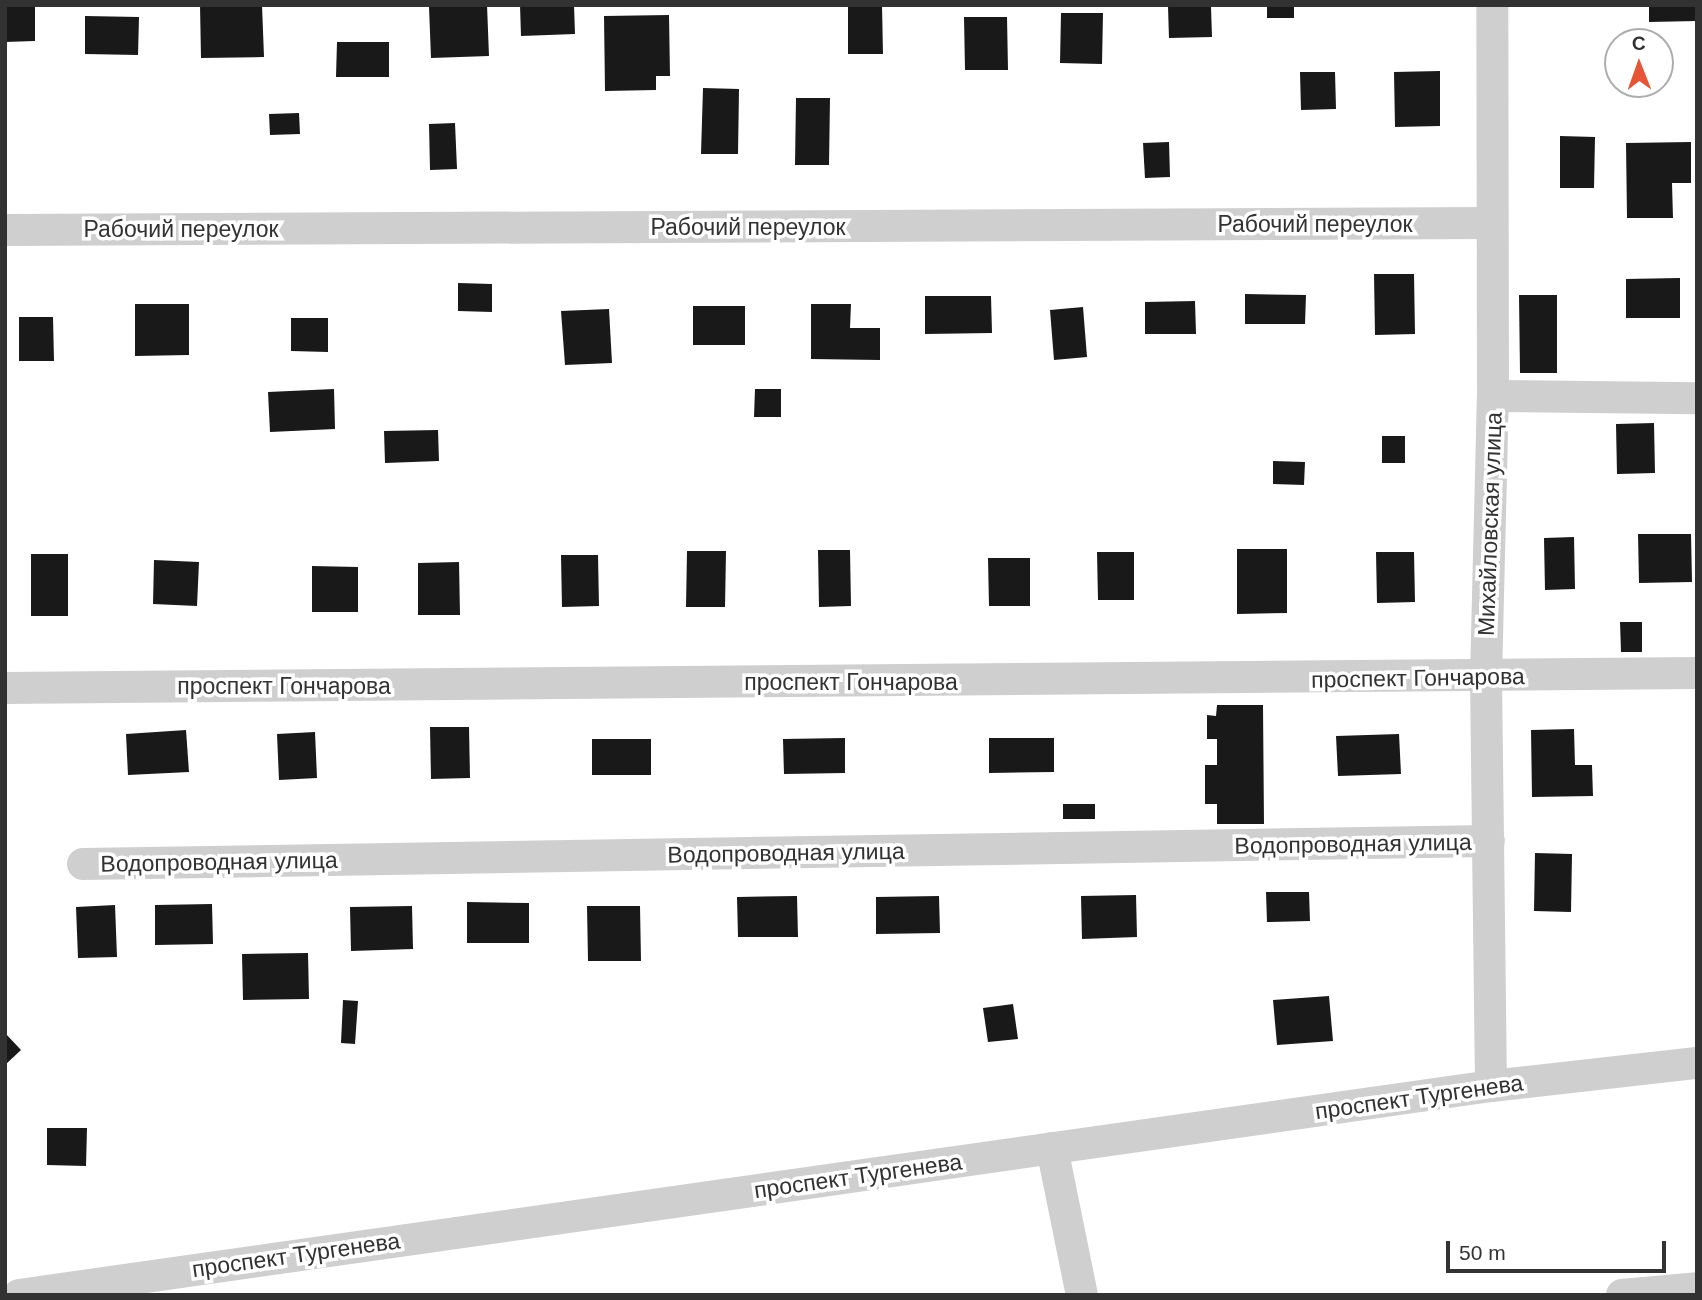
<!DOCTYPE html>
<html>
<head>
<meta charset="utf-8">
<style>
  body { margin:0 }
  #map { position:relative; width:1702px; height:1300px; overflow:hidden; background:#fff; font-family:Helvetica,sans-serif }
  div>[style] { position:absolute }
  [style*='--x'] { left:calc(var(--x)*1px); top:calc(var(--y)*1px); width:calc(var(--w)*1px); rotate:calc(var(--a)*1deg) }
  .building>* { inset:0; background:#191919 }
  .minor>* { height:32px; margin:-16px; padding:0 16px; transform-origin:16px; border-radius:16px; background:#cfcfcf }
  span { translate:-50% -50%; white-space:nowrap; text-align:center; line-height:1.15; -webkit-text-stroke:7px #fff; paint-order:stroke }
  .street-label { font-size:23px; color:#323232 }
  .frame { position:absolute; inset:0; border:7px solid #323232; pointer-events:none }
  .north { position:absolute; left:1604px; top:28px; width:70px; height:70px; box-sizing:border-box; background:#fff; border:2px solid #adadad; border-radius:50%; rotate:359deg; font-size:19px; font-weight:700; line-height:28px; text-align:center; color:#323232 }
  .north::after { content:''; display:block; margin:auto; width:24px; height:32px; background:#e65636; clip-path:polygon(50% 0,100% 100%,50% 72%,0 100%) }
  .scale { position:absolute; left:1446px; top:1241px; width:220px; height:32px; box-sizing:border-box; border:4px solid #323232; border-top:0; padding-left:9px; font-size:21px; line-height:24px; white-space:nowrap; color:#323232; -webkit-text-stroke:5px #fff; paint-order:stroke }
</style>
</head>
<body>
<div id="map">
  <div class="building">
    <i style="clip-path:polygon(5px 5px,35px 5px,35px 41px,5px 42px)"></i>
    <i style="clip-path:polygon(200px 5px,262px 5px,264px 57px,201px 58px)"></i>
    <i style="clip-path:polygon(487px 5px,489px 56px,431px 58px,429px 7px)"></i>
    <i style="clip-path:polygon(520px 5px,574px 5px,575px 34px,521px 36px)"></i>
    <i style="clip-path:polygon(848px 5px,882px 5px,883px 54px,848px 54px)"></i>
    <i style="clip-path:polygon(1267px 5px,1294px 5px,1294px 18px,1267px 18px)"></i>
    <i style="clip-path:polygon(1649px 5px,1697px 5px,1697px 21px,1649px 22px)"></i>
    <i style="clip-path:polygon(1168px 7px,1211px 7px,1212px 37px,1169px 38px)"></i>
    <i style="clip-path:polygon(1061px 13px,1103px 13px,1102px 64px,1060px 63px)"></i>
    <i style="clip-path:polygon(669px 15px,670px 76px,656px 76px,656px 90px,605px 91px,604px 16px)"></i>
    <i style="clip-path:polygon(85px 16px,139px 17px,138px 55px,85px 54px)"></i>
    <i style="clip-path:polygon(964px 17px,1007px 17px,1008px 70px,965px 70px)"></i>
    <i style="clip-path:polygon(337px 42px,389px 42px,389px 77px,336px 77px)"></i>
    <i style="clip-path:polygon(1440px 71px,1440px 126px,1395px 127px,1394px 72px)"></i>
    <i style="clip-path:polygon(1300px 72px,1335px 72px,1336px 109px,1301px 110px)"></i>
    <i style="clip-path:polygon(703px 88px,739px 89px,738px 154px,701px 154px)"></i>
    <i style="clip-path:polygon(796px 98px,830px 98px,829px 165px,795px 165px)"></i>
    <i style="clip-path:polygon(299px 113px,300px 134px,270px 135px,269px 114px)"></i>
    <i style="clip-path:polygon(455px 123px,457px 169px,430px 170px,429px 124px)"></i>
    <i style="clip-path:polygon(1560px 136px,1595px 137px,1594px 188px,1560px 188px)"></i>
    <i style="clip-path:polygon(1169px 142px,1170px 177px,1145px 178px,1143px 143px)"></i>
    <i style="clip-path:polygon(1691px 142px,1691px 183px,1672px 183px,1673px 218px,1627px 218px,1626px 143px)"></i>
    <i style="clip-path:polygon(1374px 274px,1414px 274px,1415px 334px,1375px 335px)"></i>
    <i style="clip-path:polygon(1680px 278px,1680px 318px,1626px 318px,1626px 279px)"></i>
    <i style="clip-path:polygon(458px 283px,492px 284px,492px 312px,458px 311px)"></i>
    <i style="clip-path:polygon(1245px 294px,1306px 295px,1305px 324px,1245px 324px)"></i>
    <i style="clip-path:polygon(1519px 295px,1557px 295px,1557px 373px,1520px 373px)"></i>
    <i style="clip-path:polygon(925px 296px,991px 296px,992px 333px,925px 334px)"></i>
    <i style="clip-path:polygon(1195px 301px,1196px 334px,1145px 334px,1145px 302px)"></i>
    <i style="clip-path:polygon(135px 304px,189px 304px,189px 355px,135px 356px)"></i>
    <i style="clip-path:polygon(811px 304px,851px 304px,850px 328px,880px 328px,880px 360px,811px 359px)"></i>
    <i style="clip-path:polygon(693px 306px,745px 306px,745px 345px,693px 345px)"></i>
    <i style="clip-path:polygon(1083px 307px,1087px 357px,1054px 360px,1050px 310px)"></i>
    <i style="clip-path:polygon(609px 309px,612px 363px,565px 365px,561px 311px)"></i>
    <i style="clip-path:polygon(19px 317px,53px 317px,54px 361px,19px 361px)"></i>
    <i style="clip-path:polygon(291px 318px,328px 318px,328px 352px,291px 351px)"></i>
    <i style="clip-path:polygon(334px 389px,335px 429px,270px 432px,268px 392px)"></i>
    <i style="clip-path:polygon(755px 389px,781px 389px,781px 417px,754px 417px)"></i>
    <i style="clip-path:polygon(1654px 423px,1655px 473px,1617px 474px,1616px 424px)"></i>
    <i style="clip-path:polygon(438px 430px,439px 461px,385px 463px,384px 431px)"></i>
    <i style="clip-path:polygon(1382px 436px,1405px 436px,1405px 463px,1382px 463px)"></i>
    <i style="clip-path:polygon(1273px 461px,1305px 462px,1304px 485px,1273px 484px)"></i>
    <i style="clip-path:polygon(1638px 534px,1691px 534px,1692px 582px,1639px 583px)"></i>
    <i style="clip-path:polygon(1574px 537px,1575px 589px,1545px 590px,1544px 538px)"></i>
    <i style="clip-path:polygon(1237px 549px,1287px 549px,1287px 613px,1237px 614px)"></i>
    <i style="clip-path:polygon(818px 550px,850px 550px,851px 606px,819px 607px)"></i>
    <i style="clip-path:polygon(687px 551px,726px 551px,725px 607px,686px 607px)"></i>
    <i style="clip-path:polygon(1097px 552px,1134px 552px,1134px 600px,1098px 600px)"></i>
    <i style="clip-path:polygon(1376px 552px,1414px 552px,1415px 602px,1377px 603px)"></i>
    <i style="clip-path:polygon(31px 554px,68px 554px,68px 616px,31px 616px)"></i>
    <i style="clip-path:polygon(561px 555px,598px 555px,599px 606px,562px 607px)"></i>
    <i style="clip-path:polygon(988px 558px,1030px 558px,1030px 606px,989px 606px)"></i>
    <i style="clip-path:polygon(154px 560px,199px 562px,197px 606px,153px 604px)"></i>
    <i style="clip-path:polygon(459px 562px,460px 615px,418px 615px,418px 563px)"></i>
    <i style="clip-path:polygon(312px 566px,358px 567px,358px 612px,312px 612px)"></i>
    <i style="clip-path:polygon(1620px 622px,1642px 622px,1642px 652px,1621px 652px)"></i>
    <i style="clip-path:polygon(1217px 705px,1263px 705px,1264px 824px,1217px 824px,1217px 804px,1205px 804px,1205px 765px,1217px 765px,1217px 739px,1207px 739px,1207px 715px,1216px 716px)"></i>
    <i style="clip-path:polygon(430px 727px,469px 727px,470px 778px,431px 779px)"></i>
    <i style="clip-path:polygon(1574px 729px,1575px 765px,1592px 765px,1593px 796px,1532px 797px,1531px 730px)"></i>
    <i style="clip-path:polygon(186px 730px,189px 772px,128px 775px,126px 734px)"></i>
    <i style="clip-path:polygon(315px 732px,317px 778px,279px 780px,277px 734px)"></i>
    <i style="clip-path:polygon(1399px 734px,1401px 774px,1338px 776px,1336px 736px)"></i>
    <i style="clip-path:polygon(845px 738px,845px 773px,784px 774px,783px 739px)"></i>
    <i style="clip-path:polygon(989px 738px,1054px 738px,1054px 772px,989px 773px)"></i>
    <i style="clip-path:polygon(592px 739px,651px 739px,651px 775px,592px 775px)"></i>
    <i style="clip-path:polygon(1063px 804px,1095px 804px,1095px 819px,1063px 819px)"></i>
    <i style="clip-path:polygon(1535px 853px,1572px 854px,1571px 912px,1534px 911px)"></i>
    <i style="clip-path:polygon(1266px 892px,1309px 892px,1310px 921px,1267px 922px)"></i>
    <i style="clip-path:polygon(1136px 895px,1137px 937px,1082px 939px,1081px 896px)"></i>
    <i style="clip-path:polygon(797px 896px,798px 937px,738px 937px,737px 897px)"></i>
    <i style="clip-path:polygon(939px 896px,940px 933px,876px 934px,876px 897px)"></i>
    <i style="clip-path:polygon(467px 902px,529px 903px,529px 943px,467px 943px)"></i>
    <i style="clip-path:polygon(212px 904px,213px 944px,155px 945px,155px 905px)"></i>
    <i style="clip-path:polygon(115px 905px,117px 957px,78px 958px,76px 907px)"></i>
    <i style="clip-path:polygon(412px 906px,413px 949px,351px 951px,350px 907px)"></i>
    <i style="clip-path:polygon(587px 906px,640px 906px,641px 961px,588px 961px)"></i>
    <i style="clip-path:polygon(308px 953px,309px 999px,243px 1000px,242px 954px)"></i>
    <i style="clip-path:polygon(1329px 996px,1333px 1041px,1277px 1045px,1273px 1000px)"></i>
    <i style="clip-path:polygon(343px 1000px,358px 1001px,355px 1044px,341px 1043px)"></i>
    <i style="clip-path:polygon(1013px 1004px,1018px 1039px,988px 1042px,983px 1008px)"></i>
    <i style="clip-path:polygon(5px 1033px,21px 1050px,5px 1065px)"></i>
    <i style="clip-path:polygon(47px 1128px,87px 1128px,86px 1166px,47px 1165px)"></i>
  </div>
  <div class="minor">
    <i style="--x:5;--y:230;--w:1486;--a:-0.27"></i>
    <i style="--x:1493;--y:396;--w:204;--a:0.6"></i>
    <i style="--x:5;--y:688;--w:1692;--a:-0.51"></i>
    <i style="--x:83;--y:864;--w:1406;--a:-0.94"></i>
    <i style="--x:1491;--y:1086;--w:408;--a:-90.7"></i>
    <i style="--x:1486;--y:678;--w:282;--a:-88.6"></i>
    <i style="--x:1493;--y:396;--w:391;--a:-90.1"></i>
    <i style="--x:1052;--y:1148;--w:150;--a:78.5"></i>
    <i style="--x:19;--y:1295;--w:1487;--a:-8.08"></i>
    <i style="--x:1491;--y:1086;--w:207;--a:-6.4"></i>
    <i style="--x:1622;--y:1295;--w:75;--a:-5.3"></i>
  </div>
  <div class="street-label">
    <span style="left:1315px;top:224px">Рабочий переулок</span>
    <span style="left:748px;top:227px">Рабочий переулок</span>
    <span style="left:181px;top:229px">Рабочий переулок</span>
    <span style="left:1490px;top:524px;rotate:-88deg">Михайловская улица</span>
    <span style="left:1418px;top:678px;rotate:-1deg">проспект Гончарова</span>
    <span style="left:851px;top:682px">проспект Гончарова</span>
    <span style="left:284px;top:686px">проспект Гончарова</span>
    <span style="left:1353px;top:844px;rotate:-1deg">Водопроводная улица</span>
    <span style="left:786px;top:853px;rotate:-1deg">Водопроводная улица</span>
    <span style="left:219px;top:862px;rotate:-1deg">Водопроводная улица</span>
    <span style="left:1419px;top:1097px;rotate:-8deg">проспект Тургенева</span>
    <span style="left:858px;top:1176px;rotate:-8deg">проспект Тургенева</span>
    <span style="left:296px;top:1255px;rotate:-8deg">проспект Тургенева</span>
  </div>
  <div class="frame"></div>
  <div class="north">С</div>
  <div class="scale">50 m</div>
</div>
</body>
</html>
